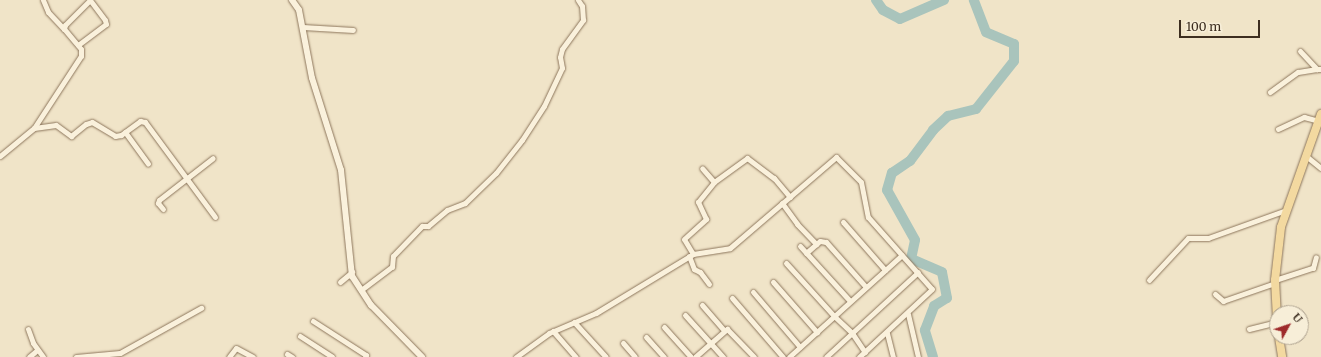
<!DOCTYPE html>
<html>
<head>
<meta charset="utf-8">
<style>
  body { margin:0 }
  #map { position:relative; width:1321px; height:357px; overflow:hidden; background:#f0e4c8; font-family:Merriweather,serif }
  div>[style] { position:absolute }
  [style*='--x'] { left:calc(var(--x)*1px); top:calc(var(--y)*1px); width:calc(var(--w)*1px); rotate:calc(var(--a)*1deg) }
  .river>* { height:10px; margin:-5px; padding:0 5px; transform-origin:5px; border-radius:5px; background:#a9c4bc }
  .roads { filter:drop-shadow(0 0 1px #8d765c) drop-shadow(0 0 1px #8d765c) }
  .minor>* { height:5px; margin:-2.5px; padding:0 2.5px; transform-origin:2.5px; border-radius:2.5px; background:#faf1dc }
  .tertiary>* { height:6px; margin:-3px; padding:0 3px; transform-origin:3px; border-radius:3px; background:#faf1dc }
  .primary>* { height:8px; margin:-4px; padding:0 4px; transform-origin:4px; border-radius:4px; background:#f3d9a0 }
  span { translate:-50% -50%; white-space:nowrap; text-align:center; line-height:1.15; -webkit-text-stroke:3px #f7eed8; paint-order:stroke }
  .north { position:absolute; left:1269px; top:305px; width:40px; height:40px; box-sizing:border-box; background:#f7eed8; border:1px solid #ada18e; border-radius:50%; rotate:50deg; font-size:11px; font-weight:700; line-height:16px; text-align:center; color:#3d2e20 }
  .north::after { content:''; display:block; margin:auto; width:14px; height:18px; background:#9e2a2b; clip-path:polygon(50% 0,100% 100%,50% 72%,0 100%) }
  .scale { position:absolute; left:1179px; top:20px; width:81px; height:18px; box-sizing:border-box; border:2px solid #3d2e20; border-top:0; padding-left:5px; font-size:12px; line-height:14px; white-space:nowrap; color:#3d2e20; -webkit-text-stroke:3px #f7eed8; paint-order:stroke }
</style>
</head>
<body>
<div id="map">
  <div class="river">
    <i style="--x:876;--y:0;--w:12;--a:55"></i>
    <i style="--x:883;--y:10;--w:19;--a:28"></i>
    <i style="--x:900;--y:19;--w:48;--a:-23.4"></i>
    <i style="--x:933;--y:357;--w:28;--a:-107"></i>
    <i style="--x:925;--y:330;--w:26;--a:-69"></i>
    <i style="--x:934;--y:306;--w:15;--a:-32"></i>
    <i style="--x:947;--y:298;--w:26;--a:-101"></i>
    <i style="--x:942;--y:272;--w:34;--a:-157"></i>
    <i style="--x:911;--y:259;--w:19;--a:-78"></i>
    <i style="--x:915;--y:240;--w:57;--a:-119.2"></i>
    <i style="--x:887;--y:190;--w:18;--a:-74"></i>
    <i style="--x:892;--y:173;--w:22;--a:-34"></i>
    <i style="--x:910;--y:161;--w:39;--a:-53"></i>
    <i style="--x:933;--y:130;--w:21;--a:-43"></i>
    <i style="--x:948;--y:116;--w:29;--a:-14"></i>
    <i style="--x:976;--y:109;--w:61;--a:-51.6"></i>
    <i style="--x:1014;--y:61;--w:17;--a:-90"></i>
    <i style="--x:1014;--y:44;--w:30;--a:-157"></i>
    <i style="--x:986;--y:32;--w:34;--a:-111"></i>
  </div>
  <div class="roads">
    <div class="minor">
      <i style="--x:43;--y:0;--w:13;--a:67"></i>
      <i style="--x:48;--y:12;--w:23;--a:47"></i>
      <i style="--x:303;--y:27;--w:50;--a:3.4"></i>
      <i style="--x:78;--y:45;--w:35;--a:-37"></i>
      <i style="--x:106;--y:24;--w:4;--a:-104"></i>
      <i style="--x:105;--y:20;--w:25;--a:-127"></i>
      <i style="--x:1300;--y:51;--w:25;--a:47"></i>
      <i style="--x:1317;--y:69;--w:4;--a:0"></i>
      <i style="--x:1270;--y:92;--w:34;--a:-36"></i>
      <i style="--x:1298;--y:72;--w:19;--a:-9"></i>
      <i style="--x:34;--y:128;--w:22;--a:-8"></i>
      <i style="--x:56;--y:125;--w:19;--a:36"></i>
      <i style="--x:71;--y:136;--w:19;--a:-39"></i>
      <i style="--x:86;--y:124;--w:6;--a:-18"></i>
      <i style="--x:92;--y:122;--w:27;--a:31"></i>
      <i style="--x:115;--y:136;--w:6;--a:-9"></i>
      <i style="--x:121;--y:135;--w:24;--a:-36"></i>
      <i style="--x:140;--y:121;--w:5;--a:11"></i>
      <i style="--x:145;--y:122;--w:118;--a:53.6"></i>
      <i style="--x:1278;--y:129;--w:29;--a:-25"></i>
      <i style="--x:1304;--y:117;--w:16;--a:15"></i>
      <i style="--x:125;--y:132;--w:39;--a:54"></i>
      <i style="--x:0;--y:156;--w:44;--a:-39.5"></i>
      <i style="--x:34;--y:128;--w:86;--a:-56.9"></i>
      <i style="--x:81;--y:56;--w:7;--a:-90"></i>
      <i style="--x:81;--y:49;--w:26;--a:-130"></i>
      <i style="--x:64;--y:29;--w:4;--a:-76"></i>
      <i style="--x:65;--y:25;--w:35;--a:-45"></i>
      <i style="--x:1306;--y:156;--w:19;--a:39"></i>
      <i style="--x:714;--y:182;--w:41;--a:-36"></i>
      <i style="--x:747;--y:158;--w:34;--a:37"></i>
      <i style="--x:774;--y:178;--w:25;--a:50"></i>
      <i style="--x:782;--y:203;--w:26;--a:54"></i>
      <i style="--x:797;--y:224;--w:28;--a:46"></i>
      <i style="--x:163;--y:209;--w:8;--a:-130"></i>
      <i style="--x:158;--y:203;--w:3;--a:-72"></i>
      <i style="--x:159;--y:200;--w:68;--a:-37.9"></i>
      <i style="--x:843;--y:222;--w:64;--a:48.8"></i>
      <i style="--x:800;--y:246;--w:74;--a:47.7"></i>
      <i style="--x:806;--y:253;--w:18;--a:-41"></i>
      <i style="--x:820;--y:241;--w:6;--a:9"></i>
      <i style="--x:826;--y:242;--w:60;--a:48.4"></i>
      <i style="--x:693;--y:254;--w:17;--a:-121"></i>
      <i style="--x:684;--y:239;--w:30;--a:-42"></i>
      <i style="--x:706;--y:219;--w:19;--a:-115"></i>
      <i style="--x:698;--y:202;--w:26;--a:-51"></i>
      <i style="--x:714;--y:182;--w:18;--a:-131"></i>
      <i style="--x:689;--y:256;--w:14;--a:69"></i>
      <i style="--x:694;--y:269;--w:7;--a:27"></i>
      <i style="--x:700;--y:272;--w:15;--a:53"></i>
      <i style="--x:786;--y:263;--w:72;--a:47.8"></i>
      <i style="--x:834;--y:316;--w:25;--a:43"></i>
      <i style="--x:852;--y:333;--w:23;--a:56"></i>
      <i style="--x:1149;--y:280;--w:57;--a:-47.1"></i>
      <i style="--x:1188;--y:238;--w:20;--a:0"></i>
      <i style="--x:1208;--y:238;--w:83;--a:-19.7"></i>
      <i style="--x:1275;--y:280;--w:40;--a:-18"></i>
      <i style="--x:1313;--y:268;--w:11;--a:-75"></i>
      <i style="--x:340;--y:282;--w:16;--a:-40"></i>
      <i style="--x:773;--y:282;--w:67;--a:48.7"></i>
      <i style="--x:361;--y:290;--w:39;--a:-37"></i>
      <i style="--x:392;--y:267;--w:11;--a:-85"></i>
      <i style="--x:393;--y:256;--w:42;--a:-46"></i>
      <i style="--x:422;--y:226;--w:6;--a:0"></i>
      <i style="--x:428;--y:226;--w:25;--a:-40"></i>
      <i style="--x:447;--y:210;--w:19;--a:-21"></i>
      <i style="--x:465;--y:203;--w:43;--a:-44.1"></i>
      <i style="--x:496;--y:173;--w:42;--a:-51.8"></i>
      <i style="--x:522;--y:140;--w:40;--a:-57.1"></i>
      <i style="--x:544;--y:106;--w:42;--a:-64.7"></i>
      <i style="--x:562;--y:68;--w:11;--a:-100"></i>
      <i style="--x:560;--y:57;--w:8;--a:-76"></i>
      <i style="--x:562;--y:49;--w:36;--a:-54"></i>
      <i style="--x:583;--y:20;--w:14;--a:-94"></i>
      <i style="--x:582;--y:6;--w:7;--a:-124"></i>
      <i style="--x:753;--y:292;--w:72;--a:49.5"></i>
      <i style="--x:1215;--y:294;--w:11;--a:41"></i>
      <i style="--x:1223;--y:301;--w:55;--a:-19.1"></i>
      <i style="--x:732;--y:298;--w:78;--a:49.2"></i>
      <i style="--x:702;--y:305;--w:33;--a:49"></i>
      <i style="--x:908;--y:314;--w:44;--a:76.9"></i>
      <i style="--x:685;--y:315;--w:57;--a:47.9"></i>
      <i style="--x:313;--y:321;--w:63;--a:32.7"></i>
      <i style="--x:366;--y:355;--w:2;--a:117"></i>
      <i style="--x:574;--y:322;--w:47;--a:47.6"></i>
      <i style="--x:664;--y:327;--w:40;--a:48"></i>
      <i style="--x:28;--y:329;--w:15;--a:70"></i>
      <i style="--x:33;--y:343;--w:17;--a:54"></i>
      <i style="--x:1249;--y:329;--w:29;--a:-14"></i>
      <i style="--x:553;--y:331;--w:35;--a:49"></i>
      <i style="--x:887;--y:333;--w:25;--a:76"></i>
      <i style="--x:300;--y:336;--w:38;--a:33"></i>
      <i style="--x:646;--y:337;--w:27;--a:48"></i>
      <i style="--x:623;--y:343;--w:18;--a:49"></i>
      <i style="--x:287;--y:354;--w:6;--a:31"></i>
      <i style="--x:29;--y:357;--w:11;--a:-41"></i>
      <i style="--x:76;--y:357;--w:44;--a:-5.2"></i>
      <i style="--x:120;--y:353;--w:93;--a:-29.1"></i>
      <i style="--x:229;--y:357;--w:11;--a:-52"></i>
      <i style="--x:236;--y:348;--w:19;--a:28"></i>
      <i style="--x:516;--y:357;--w:41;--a:-36"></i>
      <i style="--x:549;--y:333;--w:51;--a:-23.1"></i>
      <i style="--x:596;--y:313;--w:114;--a:-31.3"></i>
      <i style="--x:693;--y:254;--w:37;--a:-9"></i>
      <i style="--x:730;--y:248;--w:140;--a:-40.6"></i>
      <i style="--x:836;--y:157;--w:35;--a:45"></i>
      <i style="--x:861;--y:182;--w:36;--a:79"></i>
      <i style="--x:868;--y:217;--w:96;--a:48.4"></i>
      <i style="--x:932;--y:289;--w:100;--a:137"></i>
      <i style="--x:695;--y:357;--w:43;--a:-41.2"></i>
      <i style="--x:727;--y:329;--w:39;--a:46"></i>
      <i style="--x:789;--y:357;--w:152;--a:-42.1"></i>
      <i style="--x:826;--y:357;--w:125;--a:-42.7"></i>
    </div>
    <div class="tertiary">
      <i style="--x:292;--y:0;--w:12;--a:55"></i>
      <i style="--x:299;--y:10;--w:69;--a:79.2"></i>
      <i style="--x:312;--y:78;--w:96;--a:72.5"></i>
      <i style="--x:341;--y:170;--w:107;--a:84.1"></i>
      <i style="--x:352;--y:276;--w:35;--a:57"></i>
      <i style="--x:371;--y:305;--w:73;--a:45.6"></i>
    </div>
    <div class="primary">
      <i style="--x:1277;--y:318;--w:38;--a:-93"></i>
      <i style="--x:1275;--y:280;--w:53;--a:-83.5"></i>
      <i style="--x:1281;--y:227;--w:120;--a:-70.5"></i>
      <i style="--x:1279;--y:337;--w:20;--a:81"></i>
    </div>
  </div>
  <div class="north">U</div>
  <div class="scale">100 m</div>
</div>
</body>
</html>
